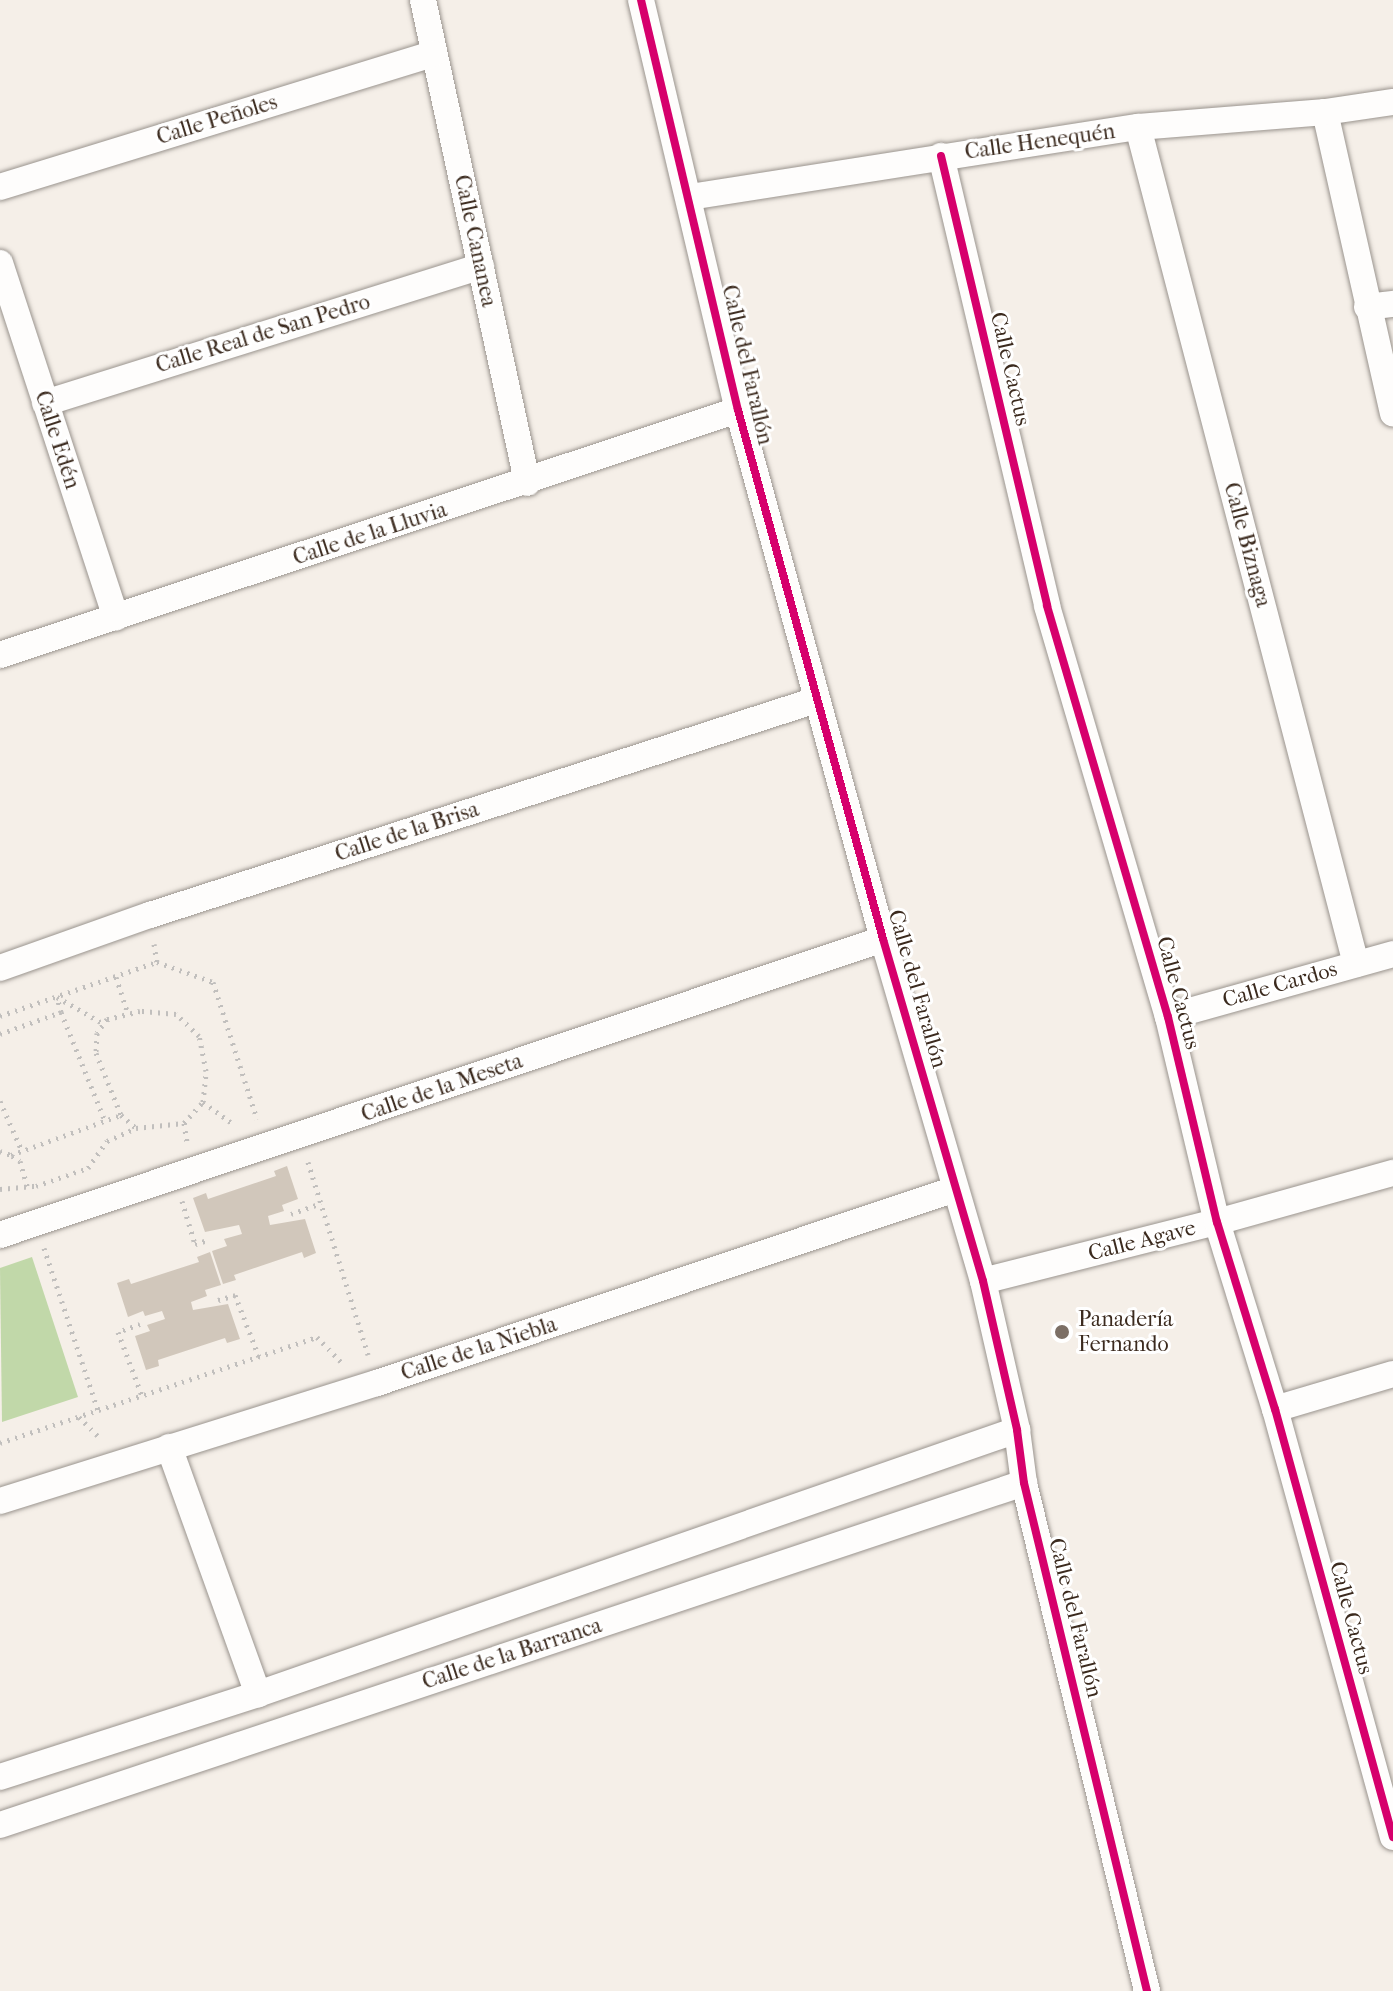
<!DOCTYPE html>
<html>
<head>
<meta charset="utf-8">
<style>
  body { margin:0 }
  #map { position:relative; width:1393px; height:1991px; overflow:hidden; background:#f5efe8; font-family:"IM FELL French Canon",serif }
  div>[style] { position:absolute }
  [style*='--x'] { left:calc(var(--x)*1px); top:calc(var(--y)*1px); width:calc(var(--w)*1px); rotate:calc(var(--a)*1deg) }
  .green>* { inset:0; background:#c1d8a9 }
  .building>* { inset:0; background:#d1c7bb }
  .path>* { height:5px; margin-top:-2.5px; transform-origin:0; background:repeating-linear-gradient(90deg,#c1bfbd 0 2px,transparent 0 8px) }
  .roads { filter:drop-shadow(0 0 2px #9a948e) drop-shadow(0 0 2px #9a948e) }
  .street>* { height:26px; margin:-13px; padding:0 13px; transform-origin:13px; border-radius:13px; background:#fefdfc }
  .cycleway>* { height:8px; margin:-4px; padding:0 4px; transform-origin:4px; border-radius:4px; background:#d6006c }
  .dots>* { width:22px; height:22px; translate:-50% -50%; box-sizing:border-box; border:4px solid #fff; border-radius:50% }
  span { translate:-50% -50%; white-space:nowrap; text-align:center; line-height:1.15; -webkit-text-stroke:6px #fff; paint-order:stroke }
  .street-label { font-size:22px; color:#3b2a1e }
  .poi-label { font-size:22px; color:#3b2a1e }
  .left { translate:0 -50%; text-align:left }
</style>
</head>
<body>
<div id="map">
  <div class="green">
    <i style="clip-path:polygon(32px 1257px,78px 1397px,2px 1422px,0 1268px)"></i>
  </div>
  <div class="building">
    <i style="clip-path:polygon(287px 1166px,298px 1199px,282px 1205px,284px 1211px,268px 1216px,270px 1225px,305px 1219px,316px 1253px,304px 1258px,302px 1252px,234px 1275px,236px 1280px,223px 1284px,212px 1251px,227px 1246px,224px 1239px,242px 1234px,239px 1225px,205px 1232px,193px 1198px,206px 1193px,208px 1199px,276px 1176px,274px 1171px)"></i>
    <i style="clip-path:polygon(210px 1252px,221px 1285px,205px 1290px,207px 1296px,191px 1302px,193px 1310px,228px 1304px,240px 1339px,227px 1343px,225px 1338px,158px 1360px,159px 1366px,146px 1370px,135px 1336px,150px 1331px,147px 1325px,165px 1319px,162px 1311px,145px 1316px,143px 1311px,128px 1317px,117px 1283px,129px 1279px,131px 1284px,199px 1262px,197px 1257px)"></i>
  </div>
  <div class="path">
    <i style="--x:154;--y:944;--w:18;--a:81"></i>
    <i style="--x:116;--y:977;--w:39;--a:72"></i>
    <i style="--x:61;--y:1012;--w:16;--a:-105"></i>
    <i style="--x:57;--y:997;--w:54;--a:29.9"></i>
    <i style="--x:0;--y:1016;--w:166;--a:-19"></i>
    <i style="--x:157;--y:962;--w:59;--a:19.7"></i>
    <i style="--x:213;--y:982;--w:144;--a:72.2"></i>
    <i style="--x:0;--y:1034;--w:65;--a:-19.8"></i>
    <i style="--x:61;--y:1012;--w:118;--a:68"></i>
    <i style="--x:0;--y:1101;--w:55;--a:66.3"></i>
    <i style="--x:203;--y:1102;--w:39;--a:36"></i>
    <i style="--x:184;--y:1123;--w:19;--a:81"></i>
    <i style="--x:0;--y:1151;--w:12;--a:20"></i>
    <i style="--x:11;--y:1155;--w:117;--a:-20"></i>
    <i style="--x:121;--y:1115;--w:20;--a:41"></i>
    <i style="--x:12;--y:1156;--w:9;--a:32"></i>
    <i style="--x:20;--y:1161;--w:26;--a:74"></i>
    <i style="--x:308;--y:1162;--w:202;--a:72.7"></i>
    <i style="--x:0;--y:1189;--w:36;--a:-5"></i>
    <i style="--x:36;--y:1186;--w:55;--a:-19.1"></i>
    <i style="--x:88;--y:1168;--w:33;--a:-55"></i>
    <i style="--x:107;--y:1141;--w:32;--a:-24"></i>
    <i style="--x:136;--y:1128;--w:48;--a:-5.9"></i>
    <i style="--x:184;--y:1123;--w:28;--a:-48"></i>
    <i style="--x:203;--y:1102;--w:31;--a:-84"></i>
    <i style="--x:206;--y:1071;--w:36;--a:-101"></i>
    <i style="--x:199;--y:1036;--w:32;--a:-136"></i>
    <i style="--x:176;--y:1014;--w:36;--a:-175"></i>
    <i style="--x:140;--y:1011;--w:34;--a:166"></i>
    <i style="--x:107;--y:1019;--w:17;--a:126"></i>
    <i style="--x:97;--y:1033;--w:20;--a:93"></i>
    <i style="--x:96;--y:1053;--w:67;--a:68"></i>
    <i style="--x:182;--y:1201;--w:45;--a:73.2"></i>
    <i style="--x:195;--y:1244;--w:14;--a:-17"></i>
    <i style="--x:291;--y:1214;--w:32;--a:-20"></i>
    <i style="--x:44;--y:1248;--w:171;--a:71.6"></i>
    <i style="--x:218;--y:1300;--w:18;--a:-16"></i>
    <i style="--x:235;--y:1295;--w:66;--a:68.8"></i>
    <i style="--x:140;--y:1324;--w:23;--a:160"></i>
    <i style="--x:118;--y:1332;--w:68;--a:69.4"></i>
    <i style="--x:79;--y:1417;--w:31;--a:45"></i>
    <i style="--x:0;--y:1443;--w:334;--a:-18.5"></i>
    <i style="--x:317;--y:1337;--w:37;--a:46"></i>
  </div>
  <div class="roads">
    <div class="street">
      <i style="--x:423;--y:0;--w:494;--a:77.8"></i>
      <i style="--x:641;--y:0;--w:421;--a:76.7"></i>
      <i style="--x:738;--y:410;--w:549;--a:74.67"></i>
      <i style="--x:883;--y:939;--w:356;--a:73.7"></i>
      <i style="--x:983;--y:1281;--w:153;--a:77.1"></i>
      <i style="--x:1017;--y:1430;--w:53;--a:82.5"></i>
      <i style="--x:1024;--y:1483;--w:523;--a:76.39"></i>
      <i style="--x:1325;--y:112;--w:309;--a:77.3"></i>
      <i style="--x:1138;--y:127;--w:865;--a:75.4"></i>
      <i style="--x:941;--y:156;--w:462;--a:76.7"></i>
      <i style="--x:1047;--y:606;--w:428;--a:73.6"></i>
      <i style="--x:1168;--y:1017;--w:211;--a:76.6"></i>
      <i style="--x:1217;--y:1222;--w:196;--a:72.8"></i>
      <i style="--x:1275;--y:1409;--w:444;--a:74.6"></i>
      <i style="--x:0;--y:187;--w:453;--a:-17.1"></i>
      <i style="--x:690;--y:197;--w:453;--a:-8.9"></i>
      <i style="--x:1138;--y:127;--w:188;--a:-4.6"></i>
      <i style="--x:1325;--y:112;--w:69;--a:-8.4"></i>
      <i style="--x:0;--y:263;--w:373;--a:71.9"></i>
      <i style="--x:1367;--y:307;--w:26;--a:-7"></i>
      <i style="--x:45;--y:403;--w:457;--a:-17.4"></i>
      <i style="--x:0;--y:655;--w:778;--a:-18.37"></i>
      <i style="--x:0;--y:968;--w:159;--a:-19.5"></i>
      <i style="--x:150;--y:915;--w:700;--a:-17.89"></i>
      <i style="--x:1168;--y:1017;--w:234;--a:-15.6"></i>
      <i style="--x:0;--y:1235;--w:931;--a:-18.53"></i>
      <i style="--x:983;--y:1281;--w:241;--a:-14.2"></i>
      <i style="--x:1217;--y:1222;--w:183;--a:-15.6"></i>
      <i style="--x:1275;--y:1409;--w:123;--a:-16.5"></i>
      <i style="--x:169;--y:1447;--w:263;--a:70.2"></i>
      <i style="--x:0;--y:1501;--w:395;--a:-17.4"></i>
      <i style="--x:377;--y:1383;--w:610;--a:-18.55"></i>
      <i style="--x:0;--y:1777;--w:271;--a:-17.8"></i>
      <i style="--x:258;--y:1694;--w:804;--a:-19.18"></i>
      <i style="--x:0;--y:1825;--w:1080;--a:-18.47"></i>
    </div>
  </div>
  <div class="cycleway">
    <i style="--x:641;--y:0;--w:421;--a:76.7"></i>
    <i style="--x:738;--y:410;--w:549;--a:74.67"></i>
    <i style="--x:883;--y:939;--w:356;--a:73.7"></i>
    <i style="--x:983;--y:1281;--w:153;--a:77.1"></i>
    <i style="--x:1017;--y:1430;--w:53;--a:82.5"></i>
    <i style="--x:1024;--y:1483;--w:523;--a:76.39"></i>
    <i style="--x:941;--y:156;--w:462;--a:76.7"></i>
    <i style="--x:1047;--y:606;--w:428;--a:73.6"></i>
    <i style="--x:1168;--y:1017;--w:211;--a:76.6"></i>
    <i style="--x:1217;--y:1222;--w:196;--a:72.8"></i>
    <i style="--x:1275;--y:1409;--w:444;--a:74.6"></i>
  </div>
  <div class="dots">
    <i style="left:1062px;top:1332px;background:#7c6f65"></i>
  </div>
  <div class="street-label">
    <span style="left:217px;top:120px;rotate:-17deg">Calle Peñoles</span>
    <span style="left:1040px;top:142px;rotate:-8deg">Calle Henequén</span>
    <span style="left:475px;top:241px;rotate:78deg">Calle Cananea</span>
    <span style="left:263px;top:334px;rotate:-17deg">Calle Real de San Pedro</span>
    <span style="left:747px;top:365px;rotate:77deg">Calle del Farallón</span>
    <span style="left:1010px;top:369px;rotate:77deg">Calle Cactus</span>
    <span style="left:57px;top:440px;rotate:72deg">Calle Edén</span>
    <span style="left:370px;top:534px;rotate:-18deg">Calle de la Lluvia</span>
    <span style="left:1247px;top:545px;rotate:75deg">Calle Biznaga</span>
    <span style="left:407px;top:832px;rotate:-18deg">Calle de la Brisa</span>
    <span style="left:1280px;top:985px;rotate:-16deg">Calle Cardos</span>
    <span style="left:917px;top:989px;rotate:74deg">Calle del Farallón</span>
    <span style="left:1178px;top:993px;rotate:75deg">Calle Cactus</span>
    <span style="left:442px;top:1088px;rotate:-19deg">Calle de la Meseta</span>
    <span style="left:1142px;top:1241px;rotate:-14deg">Calle Agave</span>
    <span style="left:479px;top:1349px;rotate:-18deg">Calle de la Niebla</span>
    <span style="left:1075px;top:1618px;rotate:76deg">Calle del Farallón</span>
    <span style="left:1351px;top:1618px;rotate:75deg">Calle Cactus</span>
    <span style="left:512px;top:1654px;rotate:-18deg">Calle de la Barranca</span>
  </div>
  <div class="poi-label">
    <span class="left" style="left:1078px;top:1332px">Panadería<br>Fernando</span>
  </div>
</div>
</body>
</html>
